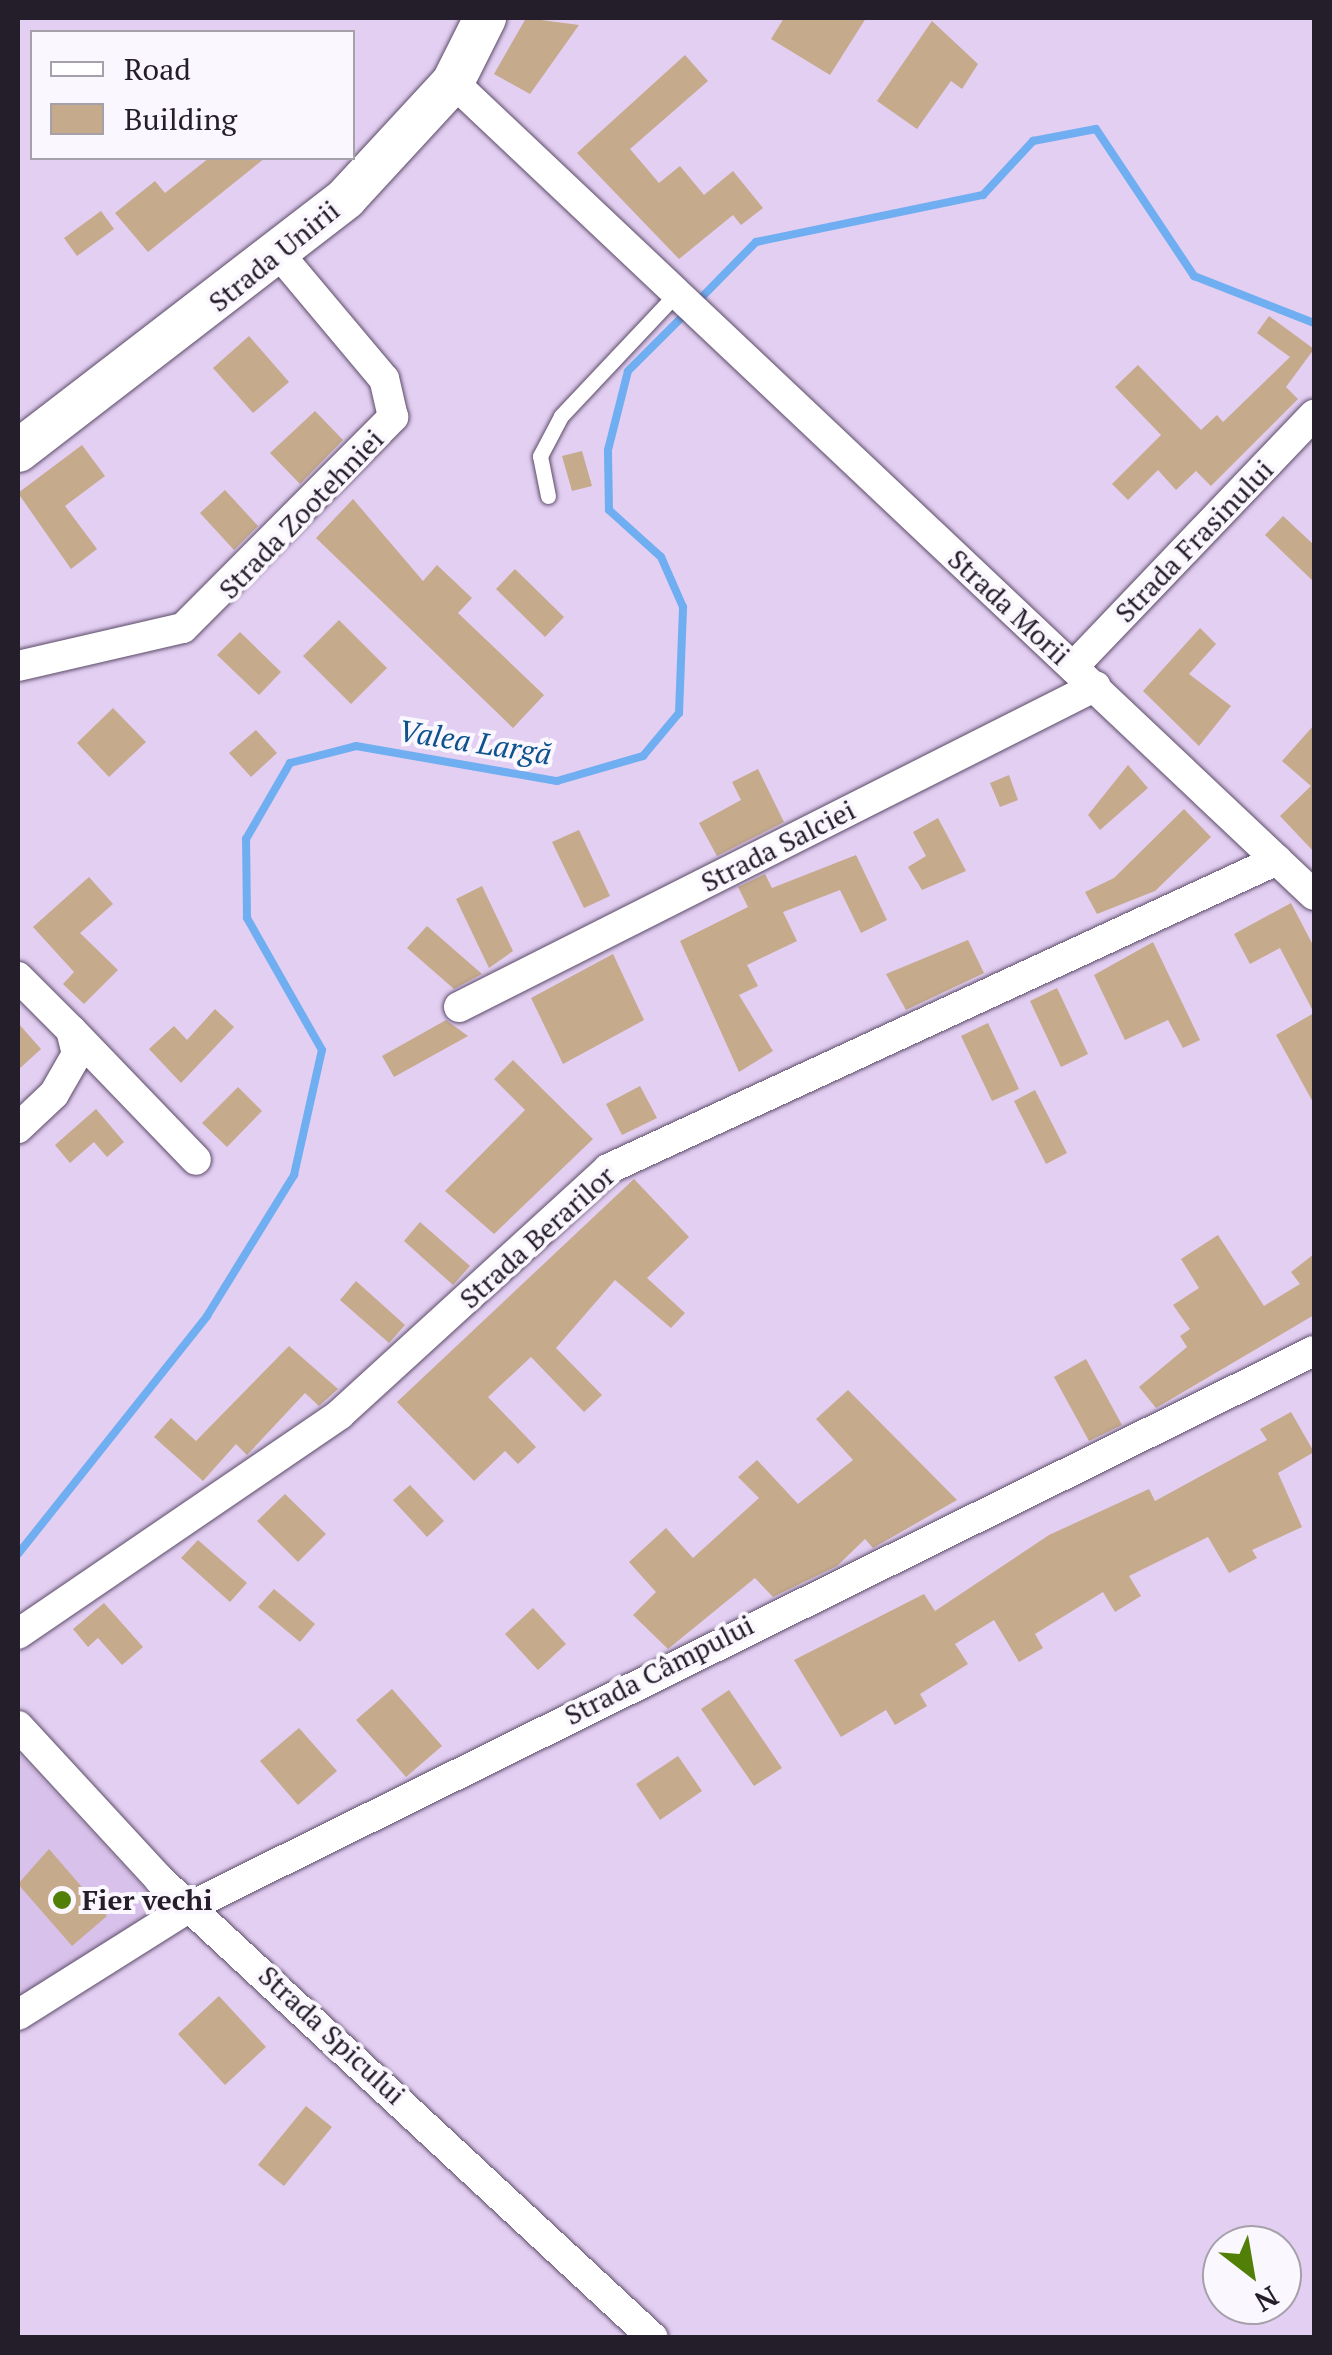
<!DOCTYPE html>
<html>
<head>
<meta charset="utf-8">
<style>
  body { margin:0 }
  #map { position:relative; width:1332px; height:2355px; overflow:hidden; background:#e3cff2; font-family:"PT Serif",serif }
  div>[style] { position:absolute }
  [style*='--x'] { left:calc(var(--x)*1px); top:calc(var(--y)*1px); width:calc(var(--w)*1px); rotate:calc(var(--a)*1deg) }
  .built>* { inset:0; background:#d8c1ea }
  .stream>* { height:8px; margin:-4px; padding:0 4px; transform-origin:4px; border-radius:4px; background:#6faef0 }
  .building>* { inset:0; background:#c5aa8c }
  .roads { filter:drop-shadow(0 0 2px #5b4b68) drop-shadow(0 0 2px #5b4b68) }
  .service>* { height:15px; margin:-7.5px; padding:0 7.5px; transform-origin:7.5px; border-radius:7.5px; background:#fff }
  .minor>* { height:30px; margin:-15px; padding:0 15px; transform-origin:15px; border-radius:15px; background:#fff }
  .secondary>* { height:42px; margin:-21px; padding:0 21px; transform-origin:21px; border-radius:21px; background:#fff }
  .dots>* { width:28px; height:28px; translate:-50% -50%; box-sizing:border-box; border:5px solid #fbf7fe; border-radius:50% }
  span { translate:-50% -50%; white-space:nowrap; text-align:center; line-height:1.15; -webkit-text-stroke:8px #fbf7fe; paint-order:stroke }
  .street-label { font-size:28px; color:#241d2a }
  .poi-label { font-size:28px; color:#241d2a; font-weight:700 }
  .left { translate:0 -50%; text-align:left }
  .water-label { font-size:30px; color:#0d528d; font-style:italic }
  .frame { position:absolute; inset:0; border:20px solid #241d2a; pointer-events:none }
  .legend { position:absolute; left:30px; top:30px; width:325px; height:130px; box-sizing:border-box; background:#fbf7fe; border:2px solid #a5a0a9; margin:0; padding:12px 18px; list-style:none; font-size:30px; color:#241d2a }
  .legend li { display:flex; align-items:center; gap:20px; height:50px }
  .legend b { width:50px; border:2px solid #a5a0a9 }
  .north { position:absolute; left:1202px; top:2225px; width:100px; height:100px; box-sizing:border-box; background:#fbf7fe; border:2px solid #a5a0a9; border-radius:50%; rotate:149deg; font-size:28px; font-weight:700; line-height:40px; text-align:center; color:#241d2a }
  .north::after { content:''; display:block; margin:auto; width:35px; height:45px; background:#527f07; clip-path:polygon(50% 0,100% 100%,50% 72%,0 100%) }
</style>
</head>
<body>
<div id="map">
  <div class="built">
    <i style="clip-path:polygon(18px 1753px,164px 1909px,18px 1998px)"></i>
  </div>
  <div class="stream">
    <i style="--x:697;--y:302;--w:84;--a:-45.5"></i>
    <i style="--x:756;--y:242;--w:232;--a:-11.7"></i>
    <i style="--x:983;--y:195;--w:74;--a:-47.2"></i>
    <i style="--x:1033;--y:141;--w:64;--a:-10.8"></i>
    <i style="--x:1096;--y:129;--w:177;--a:56.3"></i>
    <i style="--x:1194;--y:276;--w:129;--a:21.4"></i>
    <i style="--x:18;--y:1554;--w:304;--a:-51.5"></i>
    <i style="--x:207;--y:1316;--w:166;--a:-58.3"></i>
    <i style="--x:294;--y:1175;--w:128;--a:-77.4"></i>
    <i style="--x:322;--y:1050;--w:152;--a:-119.6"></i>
    <i style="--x:247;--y:918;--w:79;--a:-90.7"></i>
    <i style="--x:246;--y:839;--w:88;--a:-59.9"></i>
    <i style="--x:290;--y:763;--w:68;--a:-14.4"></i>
    <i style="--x:356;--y:746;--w:204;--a:9.9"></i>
    <i style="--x:557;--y:781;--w:90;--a:-16.2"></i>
    <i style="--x:643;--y:756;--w:56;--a:-50.1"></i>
    <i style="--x:679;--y:713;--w:106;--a:-87.8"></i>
    <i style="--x:683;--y:607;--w:55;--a:-113.7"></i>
    <i style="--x:661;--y:557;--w:70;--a:-137.9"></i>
    <i style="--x:609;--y:510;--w:60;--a:-91"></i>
    <i style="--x:608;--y:450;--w:81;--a:-75.8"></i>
    <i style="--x:628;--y:371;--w:83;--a:-45"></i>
  </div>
  <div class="building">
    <i style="clip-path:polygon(526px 18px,579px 25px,530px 94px,494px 74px)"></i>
    <i style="clip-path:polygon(784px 18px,866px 18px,830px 75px,771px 39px)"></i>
    <i style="clip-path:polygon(932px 21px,978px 64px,962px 89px,951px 81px,917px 129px,877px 101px)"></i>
    <i style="clip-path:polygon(685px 55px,708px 81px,630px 149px,659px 183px,680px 166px,704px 195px,733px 171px,763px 208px,741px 225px,733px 215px,679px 259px,577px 153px)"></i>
    <i style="clip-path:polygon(209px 158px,265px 158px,148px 252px,115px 213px,155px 181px,165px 193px)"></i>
    <i style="clip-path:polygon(101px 211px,114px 229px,77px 256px,64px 238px)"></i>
    <i style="clip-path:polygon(1269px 316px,1314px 349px,1286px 387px,1298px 399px,1211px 486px,1196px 471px,1176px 490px,1158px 470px,1128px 500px,1112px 484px,1161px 435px,1115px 387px,1138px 365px,1201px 430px,1217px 415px,1223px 422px,1290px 357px,1257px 333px)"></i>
    <i style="clip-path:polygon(249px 336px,289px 382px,253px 413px,213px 368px)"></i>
    <i style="clip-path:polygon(315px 411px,343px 440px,300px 484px,270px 453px)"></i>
    <i style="clip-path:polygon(82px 445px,105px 476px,65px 506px,97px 549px,71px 569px,18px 493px)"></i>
    <i style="clip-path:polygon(582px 451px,592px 486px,572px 491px,562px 456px)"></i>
    <i style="clip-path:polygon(225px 490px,258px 526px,234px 550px,200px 513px)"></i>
    <i style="clip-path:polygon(353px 499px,423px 581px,437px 565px,472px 598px,458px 613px,544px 695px,513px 728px,316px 538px)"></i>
    <i style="clip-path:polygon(1283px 516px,1314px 545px,1314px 582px,1265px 535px)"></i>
    <i style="clip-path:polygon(515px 569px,564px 617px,545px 637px,496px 589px)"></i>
    <i style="clip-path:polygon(339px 620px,387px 668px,351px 704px,303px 656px)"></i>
    <i style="clip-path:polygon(1200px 628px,1216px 644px,1189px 674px,1231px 706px,1199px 746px,1143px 691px)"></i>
    <i style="clip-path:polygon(240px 632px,281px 672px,259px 695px,217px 655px)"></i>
    <i style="clip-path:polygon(113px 708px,146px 742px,109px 777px,77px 743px)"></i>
    <i style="clip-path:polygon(1314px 725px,1314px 852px,1280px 816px,1311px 786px,1282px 761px)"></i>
    <i style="clip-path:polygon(256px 730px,277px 753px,251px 777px,229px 753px)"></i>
    <i style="clip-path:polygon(1128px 765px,1148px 788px,1100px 830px,1088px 815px)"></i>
    <i style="clip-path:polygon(758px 769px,784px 822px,717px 856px,699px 823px,741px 800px,732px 782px)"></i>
    <i style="clip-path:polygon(1009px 775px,1018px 800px,1000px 807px,990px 783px)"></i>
    <i style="clip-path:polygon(1184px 809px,1211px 837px,1155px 891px,1097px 914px,1085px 892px,1114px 878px)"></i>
    <i style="clip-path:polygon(938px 818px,966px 871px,922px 890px,908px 867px,926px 856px,913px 832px)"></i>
    <i style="clip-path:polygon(579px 830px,610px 896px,584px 908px,552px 842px)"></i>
    <i style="clip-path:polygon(856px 855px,887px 920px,861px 933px,840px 890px,783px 912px,797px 941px,747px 965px,758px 986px,739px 995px,773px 1051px,739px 1072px,680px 941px,748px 907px,738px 887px,765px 874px,772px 888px)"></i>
    <i style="clip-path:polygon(89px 877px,113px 904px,80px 933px,118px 970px,84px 1004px,63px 984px,74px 972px,33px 927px)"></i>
    <i style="clip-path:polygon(482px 886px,513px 951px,489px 968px,456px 899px)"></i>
    <i style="clip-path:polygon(1291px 903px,1314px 947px,1314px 1104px,1276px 1035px,1314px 1013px,1280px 948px,1250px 964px,1234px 934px)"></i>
    <i style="clip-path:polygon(427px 926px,482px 974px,454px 989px,407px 948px)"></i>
    <i style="clip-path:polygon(968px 940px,984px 973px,906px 1010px,886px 974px)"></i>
    <i style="clip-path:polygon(1153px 942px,1200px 1040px,1183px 1048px,1168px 1020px,1125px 1040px,1094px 975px)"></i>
    <i style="clip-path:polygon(613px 954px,644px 1020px,563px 1064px,531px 998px)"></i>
    <i style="clip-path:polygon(1057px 988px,1088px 1054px,1061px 1067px,1030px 1001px)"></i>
    <i style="clip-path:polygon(215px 1009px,234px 1027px,181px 1083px,149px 1049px,174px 1026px,187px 1040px)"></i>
    <i style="clip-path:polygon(446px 1020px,468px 1036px,394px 1077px,382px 1056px)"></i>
    <i style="clip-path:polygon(18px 1023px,41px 1049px,18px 1070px)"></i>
    <i style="clip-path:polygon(988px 1023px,1019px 1089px,992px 1101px,961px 1036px)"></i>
    <i style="clip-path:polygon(513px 1060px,593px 1139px,494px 1234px,445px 1191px,525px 1110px,494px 1079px)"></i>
    <i style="clip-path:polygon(640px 1086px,657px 1118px,622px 1135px,606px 1104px)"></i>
    <i style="clip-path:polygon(238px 1087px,262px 1111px,227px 1147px,202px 1123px)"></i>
    <i style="clip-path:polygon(1035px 1090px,1067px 1153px,1046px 1164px,1014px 1101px)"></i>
    <i style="clip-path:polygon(96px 1109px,124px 1142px,107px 1157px,94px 1142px,70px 1163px,55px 1145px)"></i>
    <i style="clip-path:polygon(634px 1179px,689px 1237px,647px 1278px,685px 1313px,671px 1328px,615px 1280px,556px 1348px,602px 1395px,584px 1412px,531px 1357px,488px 1397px,536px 1447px,518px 1464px,505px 1451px,474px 1481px,397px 1402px)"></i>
    <i style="clip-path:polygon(420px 1222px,470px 1266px,453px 1285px,404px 1241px)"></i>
    <i style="clip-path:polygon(1218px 1235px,1264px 1306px,1300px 1284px,1291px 1272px,1314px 1254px,1314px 1315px,1156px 1408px,1139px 1387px,1187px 1347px,1180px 1336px,1190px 1329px,1173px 1305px,1199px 1288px,1181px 1259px)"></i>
    <i style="clip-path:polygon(356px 1281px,405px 1325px,389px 1343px,340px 1300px)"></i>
    <i style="clip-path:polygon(289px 1346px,338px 1389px,319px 1406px,305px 1393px,247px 1455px,236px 1444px,203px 1481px,154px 1437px,171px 1418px,196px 1441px)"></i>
    <i style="clip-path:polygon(1086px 1359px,1122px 1425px,1089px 1441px,1054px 1377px)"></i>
    <i style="clip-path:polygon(848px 1390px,957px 1500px,873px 1548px,865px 1539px,837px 1566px,773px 1597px,755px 1578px,668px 1649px,633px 1615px,656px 1592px,629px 1562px,666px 1528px,693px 1558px,759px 1498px,738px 1477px,757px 1460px,798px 1504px,853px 1460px,816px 1419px)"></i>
    <i style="clip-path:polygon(1291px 1412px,1314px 1452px,1278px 1473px,1302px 1527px,1252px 1550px,1257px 1558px,1229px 1573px,1208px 1537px,1129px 1576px,1141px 1596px,1115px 1612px,1103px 1592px,1035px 1634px,1043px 1648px,1019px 1662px,994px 1620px,955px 1644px,968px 1664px,920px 1694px,927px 1706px,895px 1725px,886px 1710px,841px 1737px,794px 1660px,924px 1594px,935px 1611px,1049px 1535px,1149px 1489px,1155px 1501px,1267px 1440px,1260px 1429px)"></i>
    <i style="clip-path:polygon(410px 1485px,444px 1521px,427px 1537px,393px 1500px)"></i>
    <i style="clip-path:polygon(285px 1494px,326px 1534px,298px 1562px,257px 1521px)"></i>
    <i style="clip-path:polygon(198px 1540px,247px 1583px,230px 1602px,181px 1558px)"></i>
    <i style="clip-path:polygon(274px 1589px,315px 1624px,300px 1642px,258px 1607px)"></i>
    <i style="clip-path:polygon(104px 1603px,143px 1647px,122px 1665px,98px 1638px,88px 1647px,73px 1629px)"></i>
    <i style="clip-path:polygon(533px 1608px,566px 1644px,538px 1670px,505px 1634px)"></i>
    <i style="clip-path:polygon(392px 1689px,442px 1746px,406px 1777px,356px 1720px)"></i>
    <i style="clip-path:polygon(729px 1690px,782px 1768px,754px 1786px,701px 1709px)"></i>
    <i style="clip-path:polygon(299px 1728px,337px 1771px,298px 1805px,260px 1761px)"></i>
    <i style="clip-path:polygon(678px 1756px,702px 1791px,660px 1820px,636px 1784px)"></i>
    <i style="clip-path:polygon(49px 1849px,107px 1916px,72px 1946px,18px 1884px)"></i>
    <i style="clip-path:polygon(219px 1996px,266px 2047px,225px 2085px,178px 2034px)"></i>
    <i style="clip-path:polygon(306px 2106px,332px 2127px,284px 2186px,258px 2165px)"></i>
  </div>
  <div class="roads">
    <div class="service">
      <i style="--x:548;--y:496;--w:41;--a:-101.3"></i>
      <i style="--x:540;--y:456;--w:45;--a:-62.3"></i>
      <i style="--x:561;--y:416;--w:168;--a:-46.7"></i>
    </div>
    <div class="minor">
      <i style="--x:453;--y:82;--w:1184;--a:43.36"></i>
      <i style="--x:18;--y:666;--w:169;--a:-13"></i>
      <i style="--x:183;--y:628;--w:298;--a:-45.1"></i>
      <i style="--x:393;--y:417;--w:39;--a:-103"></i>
      <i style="--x:384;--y:379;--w:162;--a:-130"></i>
      <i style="--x:1073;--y:667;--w:349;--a:-46.3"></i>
      <i style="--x:18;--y:977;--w:75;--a:45"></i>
      <i style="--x:71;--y:1030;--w:25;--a:76"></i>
      <i style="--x:77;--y:1054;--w:46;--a:119.9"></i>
      <i style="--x:54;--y:1094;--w:50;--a:136.6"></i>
      <i style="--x:459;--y:1007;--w:713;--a:-26.74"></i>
      <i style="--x:71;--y:1030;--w:180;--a:46.1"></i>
      <i style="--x:18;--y:1634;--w:390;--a:-34.3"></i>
      <i style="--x:340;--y:1414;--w:363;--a:-42.4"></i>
      <i style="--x:608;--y:1169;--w:737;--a:-24.79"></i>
      <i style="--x:18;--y:1726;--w:208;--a:47.3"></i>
      <i style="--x:159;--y:1879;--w:674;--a:42.9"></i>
      <i style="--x:18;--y:2015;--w:207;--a:-32.2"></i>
      <i style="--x:193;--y:1905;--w:1250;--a:-26.3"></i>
    </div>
    <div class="secondary">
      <i style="--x:18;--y:451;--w:414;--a:-37.6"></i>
      <i style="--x:346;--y:198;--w:158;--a:-47.3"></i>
      <i style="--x:453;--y:82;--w:72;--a:-63.4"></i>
    </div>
  </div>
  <div class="dots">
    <i style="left:62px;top:1900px;background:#527f07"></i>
  </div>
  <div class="street-label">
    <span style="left:274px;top:256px;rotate:-39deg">Strada Unirii</span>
    <span style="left:301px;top:514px;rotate:-46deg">Strada Zootehniei</span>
    <span style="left:1194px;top:541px;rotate:-46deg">Strada Frasinului</span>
    <span style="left:1009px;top:607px;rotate:43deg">Strada Morii</span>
    <span style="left:778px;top:846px;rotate:-27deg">Strada Salciei</span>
    <span style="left:537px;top:1237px;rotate:-42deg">Strada Berarilor</span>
    <span style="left:659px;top:1670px;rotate:-27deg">Strada Câmpului</span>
    <span style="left:332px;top:2035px;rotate:43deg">Strada Spicului</span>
  </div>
  <div class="poi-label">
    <span class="left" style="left:82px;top:1900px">Fier vechi</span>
  </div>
  <div class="water-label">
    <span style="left:475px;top:742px;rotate:9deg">Valea Largă</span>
  </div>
  <div class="frame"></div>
  <ul class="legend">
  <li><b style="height:12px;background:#fff"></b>Road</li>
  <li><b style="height:28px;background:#c5aa8c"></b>Building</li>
  </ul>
  <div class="north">N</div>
</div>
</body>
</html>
